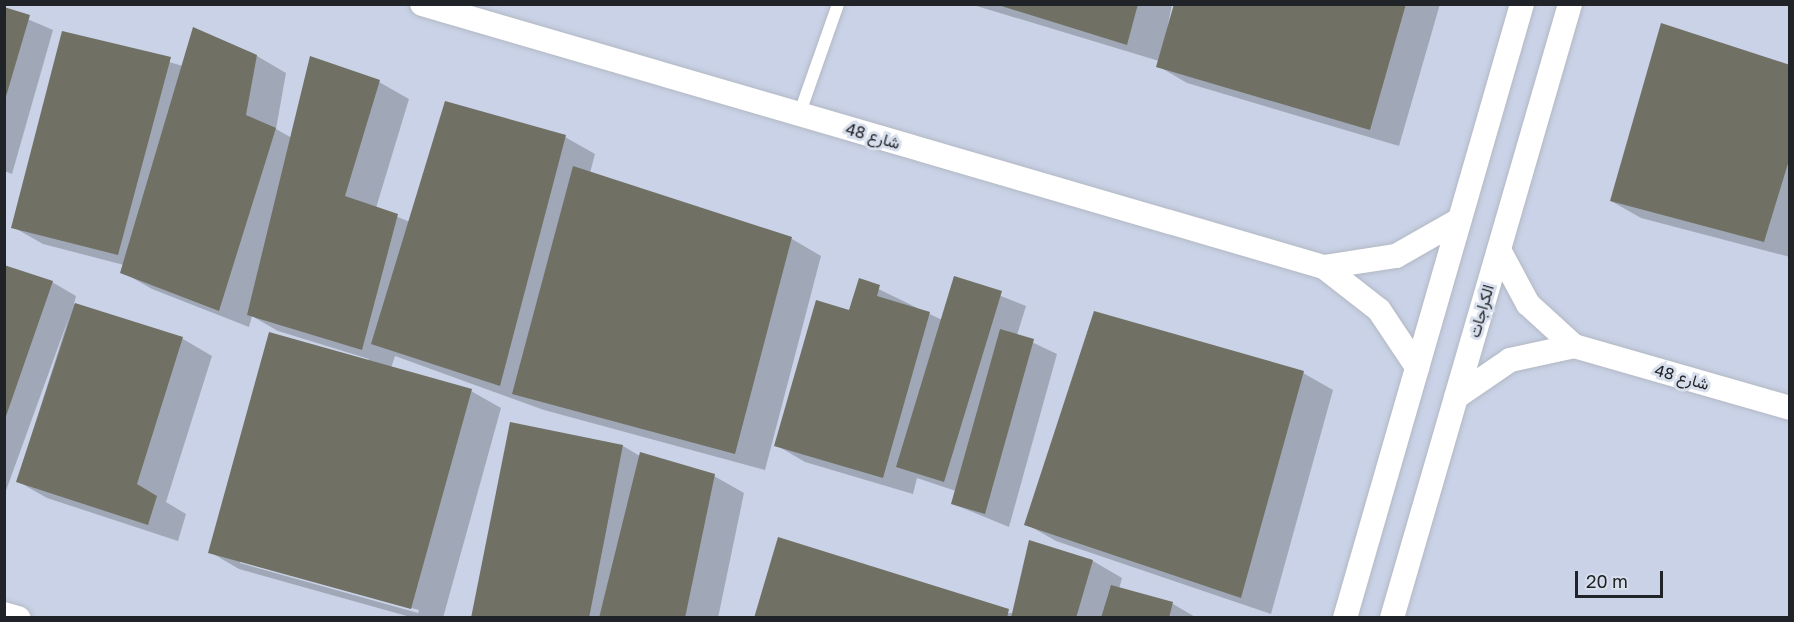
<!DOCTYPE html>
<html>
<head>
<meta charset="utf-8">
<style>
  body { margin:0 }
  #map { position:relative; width:1794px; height:622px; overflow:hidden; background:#d8dfec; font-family:"Golos Text",Vazirmatn,sans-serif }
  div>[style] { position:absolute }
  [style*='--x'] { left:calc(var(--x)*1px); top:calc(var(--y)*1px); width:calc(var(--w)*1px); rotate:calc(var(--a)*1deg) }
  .built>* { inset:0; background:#c9d2e6 }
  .shadow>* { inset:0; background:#0003 }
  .building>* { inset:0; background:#707164 }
  .roads { filter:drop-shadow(0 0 2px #b2b8c4) drop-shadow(0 0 2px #b2b8c4) }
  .lane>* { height:12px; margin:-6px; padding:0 6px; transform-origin:6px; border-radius:6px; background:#fff }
  .street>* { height:24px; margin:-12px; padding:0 12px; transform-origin:12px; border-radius:12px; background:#fff }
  span { translate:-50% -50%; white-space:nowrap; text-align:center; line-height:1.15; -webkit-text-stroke:6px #d8dfec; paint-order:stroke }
  .street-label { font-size:16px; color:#202327 }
  .frame { position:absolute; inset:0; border:6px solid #202327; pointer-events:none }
  .scale { position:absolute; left:1575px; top:571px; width:88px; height:27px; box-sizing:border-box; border:3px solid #202327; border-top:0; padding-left:8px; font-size:18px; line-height:21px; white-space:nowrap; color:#202327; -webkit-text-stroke:4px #d8dfec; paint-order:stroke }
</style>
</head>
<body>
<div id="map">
  <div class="built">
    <i style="clip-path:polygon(5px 5px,1789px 5px,1789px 617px,5px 617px)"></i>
  </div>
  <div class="shadow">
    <i style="clip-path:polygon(970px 4px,1172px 4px,1164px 46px,1176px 4px,1440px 4px,1399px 146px,1187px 83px,1158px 66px,1159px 61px)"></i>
    <i style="clip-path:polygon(4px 9px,53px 30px,12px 174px,4px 171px)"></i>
    <i style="clip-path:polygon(evenodd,63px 32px,183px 66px,257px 56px,286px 73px,276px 129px,292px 138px,379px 82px,409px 99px,376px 208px,410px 222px,565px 137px,595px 154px,590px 173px,792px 239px,821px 256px,765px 470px,544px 410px,395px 356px,391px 368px,471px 391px,501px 408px,443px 618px,414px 618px,239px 569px,210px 552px,369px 359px,278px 331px,252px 316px,249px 327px,152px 289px,122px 272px,124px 265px,43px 244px,13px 227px,63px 32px,240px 560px,419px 610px,418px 613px,240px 563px,240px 560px)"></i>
    <i style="clip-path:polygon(1790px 67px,1790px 257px,1641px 218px,1611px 201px)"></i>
    <i style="clip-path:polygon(4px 266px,52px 282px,76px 296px,74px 304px,183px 339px,212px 356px,166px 502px,186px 514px,178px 541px,47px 498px,17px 481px,69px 317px,4px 496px)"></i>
    <i style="clip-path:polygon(955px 278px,1026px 306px,1017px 335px,1057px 354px,1009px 527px,953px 504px,956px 491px,917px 478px,913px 494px,805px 462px,776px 445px,850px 312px,860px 280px,942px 320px)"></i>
    <i style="clip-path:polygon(1303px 373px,1333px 390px,1271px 614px,1056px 541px,1026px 524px)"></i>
    <i style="clip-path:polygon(623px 446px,640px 456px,714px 476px,744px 493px,718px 618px,473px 618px)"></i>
    <i style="clip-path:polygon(1030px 542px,1093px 561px,1122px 578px,1119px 589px,1173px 604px,1197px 618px,755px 618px,1013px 613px)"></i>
  </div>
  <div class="building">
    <i style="clip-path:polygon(995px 4px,1138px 4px,1127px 45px)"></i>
    <i style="clip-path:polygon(1174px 4px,1406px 4px,1370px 130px,1156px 67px)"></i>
    <i style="clip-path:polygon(4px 7px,30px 15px,5px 100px,4px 100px)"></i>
    <i style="clip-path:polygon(1661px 23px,1790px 65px,1790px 157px,1764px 242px,1610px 201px)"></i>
    <i style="clip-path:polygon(193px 27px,257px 55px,246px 115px,276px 128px,219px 311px,120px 273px)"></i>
    <i style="clip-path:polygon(62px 31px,171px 57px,118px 255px,11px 228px)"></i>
    <i style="clip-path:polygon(310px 56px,380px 80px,345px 196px,398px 214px,362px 350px,247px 315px)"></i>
    <i style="clip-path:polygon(445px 101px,566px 135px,500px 386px,371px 344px)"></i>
    <i style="clip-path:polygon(573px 166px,792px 237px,735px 454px,512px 394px)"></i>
    <i style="clip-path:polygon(4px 265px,53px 281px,5px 419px,4px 419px)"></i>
    <i style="clip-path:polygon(954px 276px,1002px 291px,944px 482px,896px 467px)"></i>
    <i style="clip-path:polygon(859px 278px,880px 285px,877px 296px,930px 312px,883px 478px,774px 446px,816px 300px,849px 310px)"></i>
    <i style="clip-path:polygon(75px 303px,183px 337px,137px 484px,157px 496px,148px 525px,16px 482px)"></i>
    <i style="clip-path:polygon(1094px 311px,1304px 371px,1241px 598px,1024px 525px)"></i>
    <i style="clip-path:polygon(1000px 329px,1034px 339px,985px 514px,951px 504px)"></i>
    <i style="clip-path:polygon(269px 332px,472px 389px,411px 609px,208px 553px)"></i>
    <i style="clip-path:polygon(510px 422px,623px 445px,589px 618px,471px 618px)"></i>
    <i style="clip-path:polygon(640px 452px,715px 474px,685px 618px,599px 618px)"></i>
    <i style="clip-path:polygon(778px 537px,1009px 609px,1007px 618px,754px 618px)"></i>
    <i style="clip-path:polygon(1029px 540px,1093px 560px,1076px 618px,1011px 618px)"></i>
    <i style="clip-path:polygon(1111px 585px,1173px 602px,1169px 618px,1101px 618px)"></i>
  </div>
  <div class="roads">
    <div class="lane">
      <i style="--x:799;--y:115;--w:118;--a:-70.6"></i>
    </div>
    <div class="street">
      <i style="--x:422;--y:4;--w:940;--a:16.26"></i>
      <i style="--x:1324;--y:267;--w:70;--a:38"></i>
      <i style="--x:1379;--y:310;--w:69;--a:56.3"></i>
      <i style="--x:1499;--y:250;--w:61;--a:61.8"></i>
      <i style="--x:1528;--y:304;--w:62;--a:42.4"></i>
      <i style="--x:1574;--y:346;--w:225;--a:16"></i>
      <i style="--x:1324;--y:267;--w:73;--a:-8.7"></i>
      <i style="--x:1396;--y:256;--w:73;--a:-29.7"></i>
      <i style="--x:1456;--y:397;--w:65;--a:-34.4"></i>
      <i style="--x:1510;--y:360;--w:66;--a:-12.3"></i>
      <i style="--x:4;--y:614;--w:15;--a:16"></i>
      <i style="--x:1345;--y:618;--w:639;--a:-73.92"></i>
      <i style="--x:1392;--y:618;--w:639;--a:-73.83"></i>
    </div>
  </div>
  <div class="street-label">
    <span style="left:873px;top:136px;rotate:16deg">شارع 48</span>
    <span style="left:1481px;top:311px;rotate:-74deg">الكراجات</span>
    <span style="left:1682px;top:377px;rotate:16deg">شارع 48</span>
  </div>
  <div class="frame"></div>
  <div class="scale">20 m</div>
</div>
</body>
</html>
